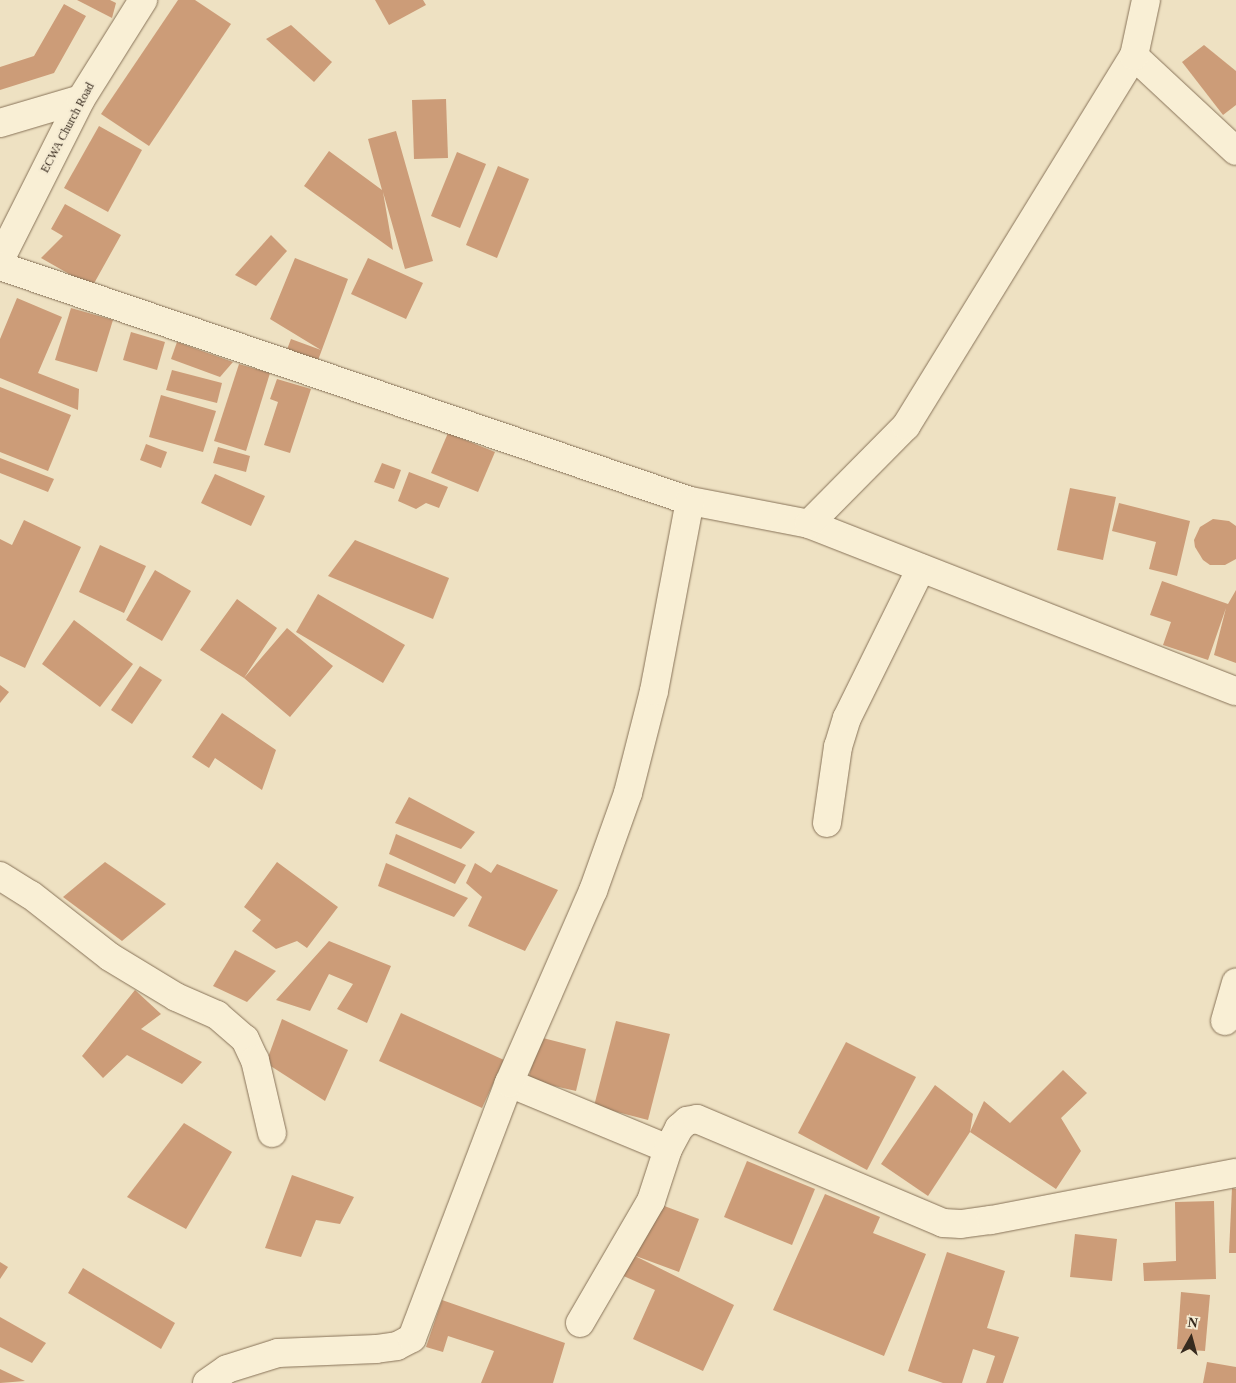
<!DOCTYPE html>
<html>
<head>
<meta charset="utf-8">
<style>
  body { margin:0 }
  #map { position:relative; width:1236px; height:1383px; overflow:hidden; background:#eee1c2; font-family:Georgia,serif }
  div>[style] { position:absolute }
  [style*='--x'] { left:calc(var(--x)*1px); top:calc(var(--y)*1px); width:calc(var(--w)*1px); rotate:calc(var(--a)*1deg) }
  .building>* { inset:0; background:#cc9c78 }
  .roads { filter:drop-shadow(0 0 1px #887359) drop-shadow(0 0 1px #887359) }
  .minor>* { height:28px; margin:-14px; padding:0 14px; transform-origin:14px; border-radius:14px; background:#f9efd5 }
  span { translate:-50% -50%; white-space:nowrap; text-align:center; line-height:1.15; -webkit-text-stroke:4px #f5ebd2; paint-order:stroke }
  .street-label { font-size:12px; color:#372a1e }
  .north { position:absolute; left:1166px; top:1313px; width:50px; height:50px; -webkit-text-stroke:4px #f5ebd2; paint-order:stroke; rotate:7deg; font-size:14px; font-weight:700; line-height:20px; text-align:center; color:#372a1e }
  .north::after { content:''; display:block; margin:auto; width:18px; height:22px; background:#372a1e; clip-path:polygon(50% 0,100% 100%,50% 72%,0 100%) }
</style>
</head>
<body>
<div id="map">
  <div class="building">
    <i style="clip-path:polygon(77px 0,110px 0,116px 3px,112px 18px)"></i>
    <i style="clip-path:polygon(178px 0,195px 0,231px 24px,149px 146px,101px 114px)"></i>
    <i style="clip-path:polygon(375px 0,423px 0,426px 5px,389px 25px)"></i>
    <i style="clip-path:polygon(64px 4px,86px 16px,54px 73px,0 90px,0 67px,34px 56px)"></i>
    <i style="clip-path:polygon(291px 25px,332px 62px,314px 82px,266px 39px)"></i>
    <i style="clip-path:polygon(1204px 45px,1236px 71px,1236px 105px,1223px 115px,1182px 62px)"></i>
    <i style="clip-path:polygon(446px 99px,448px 158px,414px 159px,412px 100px)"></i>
    <i style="clip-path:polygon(99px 126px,142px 150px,108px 212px,64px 188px)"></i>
    <i style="clip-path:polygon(396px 131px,433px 261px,405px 269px,383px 192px,393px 250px,304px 186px,329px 151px,382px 190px,368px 139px)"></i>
    <i style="clip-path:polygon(457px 152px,486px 164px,460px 228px,431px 216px)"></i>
    <i style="clip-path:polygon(498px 166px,529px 179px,497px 258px,466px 245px)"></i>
    <i style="clip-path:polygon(65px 204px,121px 235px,92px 287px,41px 258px,63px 236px,51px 229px)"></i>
    <i style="clip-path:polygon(271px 235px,287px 251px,256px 286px,235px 275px)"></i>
    <i style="clip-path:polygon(295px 258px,348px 279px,317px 363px,286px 352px,291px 339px,321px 350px,270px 319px)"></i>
    <i style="clip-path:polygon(368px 258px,423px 283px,406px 319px,351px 294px)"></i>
    <i style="clip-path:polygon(17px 298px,62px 317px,38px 373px,79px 389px,78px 410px,0 378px,0 339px)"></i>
    <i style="clip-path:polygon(71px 308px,113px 320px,97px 372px,55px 360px)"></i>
    <i style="clip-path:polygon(131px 332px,165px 342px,157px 370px,123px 360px)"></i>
    <i style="clip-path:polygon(177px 342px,233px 362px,220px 377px,171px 359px)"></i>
    <i style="clip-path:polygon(239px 364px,270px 373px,246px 451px,214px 441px)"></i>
    <i style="clip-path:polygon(172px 370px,222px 383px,217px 403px,166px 390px)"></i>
    <i style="clip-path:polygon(277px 379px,311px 389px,290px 453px,264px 445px,278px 402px,270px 399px)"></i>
    <i style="clip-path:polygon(0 387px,71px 415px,48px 471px,0 452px)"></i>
    <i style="clip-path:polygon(161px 395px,216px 411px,203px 452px,149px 437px)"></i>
    <i style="clip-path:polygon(448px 433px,495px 452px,478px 492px,431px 473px)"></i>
    <i style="clip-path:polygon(146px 444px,167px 452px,161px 468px,140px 460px)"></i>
    <i style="clip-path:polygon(218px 447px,250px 456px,246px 472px,213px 463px)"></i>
    <i style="clip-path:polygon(0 458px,54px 479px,48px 492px,0 473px)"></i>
    <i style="clip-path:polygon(382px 463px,401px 470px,394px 489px,374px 482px)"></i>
    <i style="clip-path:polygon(409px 472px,448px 487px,439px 508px,426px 503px,416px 509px,398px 501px)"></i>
    <i style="clip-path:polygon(215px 474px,265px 496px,251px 526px,201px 503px)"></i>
    <i style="clip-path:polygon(1070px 488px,1116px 497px,1103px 560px,1057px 550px)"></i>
    <i style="clip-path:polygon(1119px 503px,1190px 521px,1177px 576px,1149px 569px,1156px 542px,1112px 531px)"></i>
    <i style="clip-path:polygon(1213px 519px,1229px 521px,1236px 526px,1236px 559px,1225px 565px,1210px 565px,1203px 560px,1195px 547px,1194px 540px,1200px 527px)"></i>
    <i style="clip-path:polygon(24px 520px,81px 547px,25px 668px,0 656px,0 539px,12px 545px)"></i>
    <i style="clip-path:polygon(355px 540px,449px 578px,433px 619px,328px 576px)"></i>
    <i style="clip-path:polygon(100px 545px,146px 566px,124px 613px,79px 592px)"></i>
    <i style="clip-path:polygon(155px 570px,191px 591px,162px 641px,126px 620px)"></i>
    <i style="clip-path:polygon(1162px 581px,1228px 604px,1236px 590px,1236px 663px,1214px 655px,1226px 608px,1208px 660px,1163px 645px,1171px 622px,1150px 615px)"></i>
    <i style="clip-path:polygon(318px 594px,405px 645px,383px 683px,296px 632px)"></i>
    <i style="clip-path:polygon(237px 599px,277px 628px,244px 678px,287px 628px,333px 666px,290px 717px,244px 678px,200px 650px)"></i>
    <i style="clip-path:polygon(74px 620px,133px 664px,100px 707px,42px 664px)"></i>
    <i style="clip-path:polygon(140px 666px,162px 680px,132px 724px,111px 710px)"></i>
    <i style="clip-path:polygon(0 685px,9px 692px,0 703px)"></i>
    <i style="clip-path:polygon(222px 713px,276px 750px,262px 790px,215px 758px,209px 768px,192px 757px)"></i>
    <i style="clip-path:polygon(409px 797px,475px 832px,461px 849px,395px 823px)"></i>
    <i style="clip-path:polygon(396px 834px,466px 865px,455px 884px,389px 854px)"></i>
    <i style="clip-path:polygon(105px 862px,166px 904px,122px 941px,63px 897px)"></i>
    <i style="clip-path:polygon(277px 862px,338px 907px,307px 948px,297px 941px,276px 949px,252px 931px,261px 920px,244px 907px)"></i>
    <i style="clip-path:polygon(386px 863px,468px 898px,454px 917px,378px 886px)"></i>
    <i style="clip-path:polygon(475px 863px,491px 873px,497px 864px,558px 890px,525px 951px,468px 926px,482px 897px,466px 883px)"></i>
    <i style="clip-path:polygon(329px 941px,391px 966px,367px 1023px,337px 1009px,353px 984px,329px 974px,310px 1011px,276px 1000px)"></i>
    <i style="clip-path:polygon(235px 950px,276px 971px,247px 1002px,213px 986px)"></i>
    <i style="clip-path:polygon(135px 990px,161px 1014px,141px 1029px,202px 1062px,182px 1084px,127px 1055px,103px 1078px,82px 1056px)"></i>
    <i style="clip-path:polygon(401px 1013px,504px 1060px,482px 1108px,379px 1061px)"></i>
    <i style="clip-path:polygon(282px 1019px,348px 1050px,325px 1101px,266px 1063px)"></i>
    <i style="clip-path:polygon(616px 1021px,670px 1034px,648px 1120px,594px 1106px)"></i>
    <i style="clip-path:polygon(539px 1037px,586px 1049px,576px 1091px,528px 1080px)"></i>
    <i style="clip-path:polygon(846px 1042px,916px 1077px,867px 1170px,798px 1133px)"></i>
    <i style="clip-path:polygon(1063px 1070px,1087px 1093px,1061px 1118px,1081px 1151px,1056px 1189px,970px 1132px,984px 1101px,1010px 1123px)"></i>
    <i style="clip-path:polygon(935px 1085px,973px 1114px,970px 1132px,928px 1196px,881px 1164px)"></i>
    <i style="clip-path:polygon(184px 1123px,232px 1152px,186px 1229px,127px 1197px)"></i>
    <i style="clip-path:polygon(747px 1161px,815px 1189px,792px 1245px,724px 1217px)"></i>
    <i style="clip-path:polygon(292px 1175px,354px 1197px,340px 1224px,316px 1220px,301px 1257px,265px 1248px)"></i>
    <i style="clip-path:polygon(1232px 1188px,1236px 1189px,1236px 1253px,1229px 1253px)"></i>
    <i style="clip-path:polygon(825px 1194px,880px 1217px,873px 1233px,926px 1254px,884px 1356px,773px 1310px)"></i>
    <i style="clip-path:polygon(651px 1201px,699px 1219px,679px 1272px,633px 1255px,734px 1305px,703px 1371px,633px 1339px,655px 1290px,619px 1274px)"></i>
    <i style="clip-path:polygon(1214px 1201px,1216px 1279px,1144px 1281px,1143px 1263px,1176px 1261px,1175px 1202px)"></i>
    <i style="clip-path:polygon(1075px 1234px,1117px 1239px,1112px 1281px,1070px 1277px)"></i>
    <i style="clip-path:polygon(947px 1252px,1005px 1271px,987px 1328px,1019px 1337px,1003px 1383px,986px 1383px,995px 1356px,973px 1349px,962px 1383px,943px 1383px,908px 1371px)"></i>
    <i style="clip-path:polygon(0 1262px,8px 1267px,0 1279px)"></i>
    <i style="clip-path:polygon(83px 1268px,175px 1323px,161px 1349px,68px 1293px)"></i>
    <i style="clip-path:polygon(1181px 1292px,1210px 1295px,1205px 1351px,1177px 1349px)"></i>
    <i style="clip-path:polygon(442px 1300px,565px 1343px,553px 1383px,481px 1383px,494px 1351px,448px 1336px,443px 1352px,426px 1347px)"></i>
    <i style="clip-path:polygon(0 1317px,46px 1343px,32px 1363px,0 1347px)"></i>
    <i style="clip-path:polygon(1207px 1362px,1236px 1367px,1236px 1383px,1203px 1383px)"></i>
    <i style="clip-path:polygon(0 1369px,25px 1381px,0 1383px)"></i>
  </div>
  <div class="roads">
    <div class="minor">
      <i style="--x:1134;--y:56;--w:139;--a:43"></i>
      <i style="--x:0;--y:123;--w:84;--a:-16.5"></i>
      <i style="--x:0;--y:260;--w:180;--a:-63.3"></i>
      <i style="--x:81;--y:99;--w:117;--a:-57.9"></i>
      <i style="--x:0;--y:266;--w:729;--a:18.81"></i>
      <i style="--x:690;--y:501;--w:121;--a:10.9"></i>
      <i style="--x:809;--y:524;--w:458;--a:21.4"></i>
      <i style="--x:809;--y:524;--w:138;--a:-45.3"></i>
      <i style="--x:906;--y:426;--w:435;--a:-58.4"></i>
      <i style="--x:1134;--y:56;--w:57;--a:-77.9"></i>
      <i style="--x:827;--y:823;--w:77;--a:-81.8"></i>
      <i style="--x:838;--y:747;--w:30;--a:-73"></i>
      <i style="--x:847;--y:718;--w:167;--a:-63.7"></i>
      <i style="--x:0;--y:876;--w:36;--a:32"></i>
      <i style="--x:31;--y:895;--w:100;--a:38.1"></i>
      <i style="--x:110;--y:957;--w:77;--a:31.2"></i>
      <i style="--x:176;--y:997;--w:45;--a:23.7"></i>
      <i style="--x:217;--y:1015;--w:37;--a:41"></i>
      <i style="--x:245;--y:1039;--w:23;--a:65"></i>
      <i style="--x:255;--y:1060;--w:75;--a:76.9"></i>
      <i style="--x:1225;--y:1021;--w:40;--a:-74"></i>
      <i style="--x:509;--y:1083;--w:172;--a:22.5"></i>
      <i style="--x:580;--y:1323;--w:141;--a:-59.8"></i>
      <i style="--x:651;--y:1201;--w:55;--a:-71.9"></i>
      <i style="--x:668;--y:1149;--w:24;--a:-62"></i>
      <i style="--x:679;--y:1128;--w:11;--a:-41"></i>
      <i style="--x:687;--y:1121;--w:10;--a:-11"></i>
      <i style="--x:697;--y:1119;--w:267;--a:22.9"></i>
      <i style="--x:943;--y:1223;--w:18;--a:3"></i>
      <i style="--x:961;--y:1224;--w:30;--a:-8"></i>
      <i style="--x:991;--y:1220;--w:249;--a:-10.9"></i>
      <i style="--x:207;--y:1383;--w:24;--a:-35"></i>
      <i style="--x:227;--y:1369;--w:53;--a:-17.4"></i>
      <i style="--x:278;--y:1353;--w:98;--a:-2.3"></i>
      <i style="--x:376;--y:1349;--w:21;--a:-8"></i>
      <i style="--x:397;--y:1346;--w:17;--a:-28"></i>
      <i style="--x:412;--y:1338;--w:273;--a:-69.2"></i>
      <i style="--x:509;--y:1083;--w:210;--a:-66.4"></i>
      <i style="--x:593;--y:891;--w:104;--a:-70.3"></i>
      <i style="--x:628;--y:793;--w:105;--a:-75.7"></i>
      <i style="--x:654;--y:691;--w:193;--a:-79.3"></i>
    </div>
  </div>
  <div class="street-label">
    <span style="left:68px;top:128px;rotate:-62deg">ECWA Church Road</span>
  </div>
  <div class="north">N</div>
</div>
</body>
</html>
